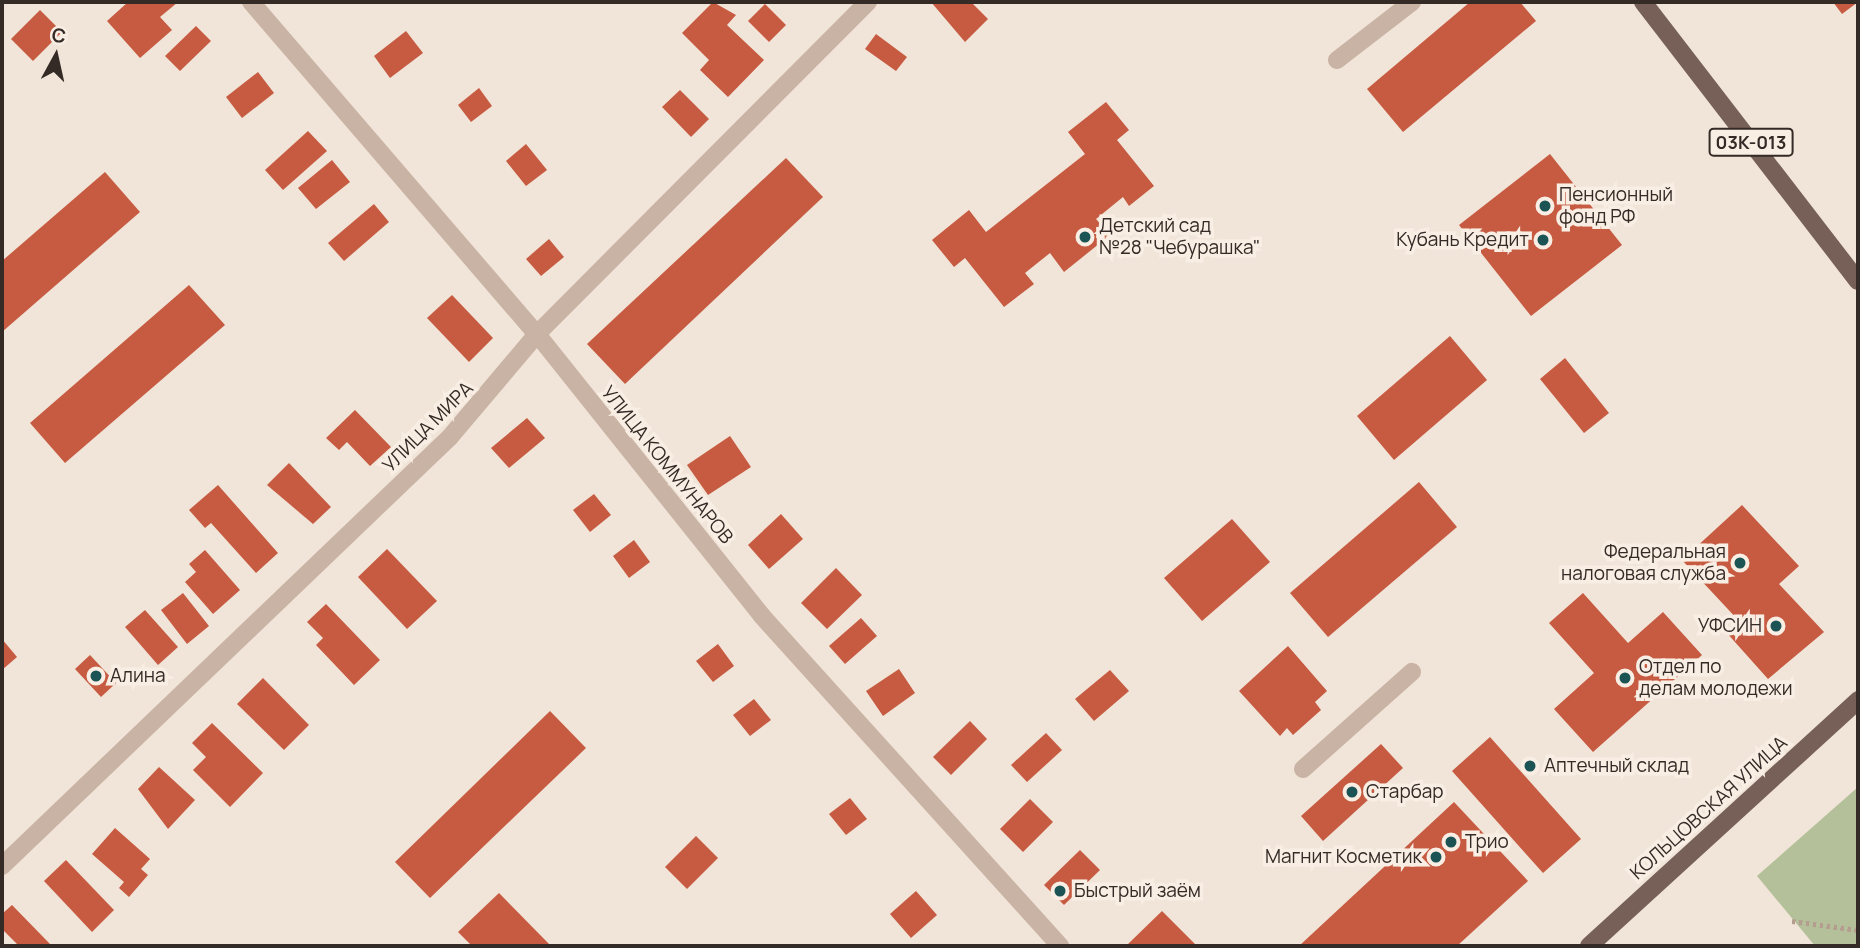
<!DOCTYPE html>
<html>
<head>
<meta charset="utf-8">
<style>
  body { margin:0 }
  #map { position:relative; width:1860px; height:948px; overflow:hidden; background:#f1e4d8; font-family:Manrope,sans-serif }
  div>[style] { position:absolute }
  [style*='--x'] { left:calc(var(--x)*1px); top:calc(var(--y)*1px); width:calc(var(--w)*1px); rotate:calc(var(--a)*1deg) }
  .green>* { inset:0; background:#b4c099 }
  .building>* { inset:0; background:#c65b41 }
  .path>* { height:4.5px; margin-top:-2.25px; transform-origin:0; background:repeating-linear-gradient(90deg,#b49d8f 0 3.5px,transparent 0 7px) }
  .minor>* { height:18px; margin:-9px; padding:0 9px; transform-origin:9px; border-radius:9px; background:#c9b3a4 }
  .major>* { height:18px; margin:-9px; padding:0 9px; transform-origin:9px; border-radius:9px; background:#766057 }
  .dots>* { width:19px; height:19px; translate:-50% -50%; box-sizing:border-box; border:4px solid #f9eee4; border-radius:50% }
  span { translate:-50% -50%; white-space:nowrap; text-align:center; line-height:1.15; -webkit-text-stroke:7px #f9eee4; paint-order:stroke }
  .shield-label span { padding:2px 5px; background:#f9eee4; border:2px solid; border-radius:5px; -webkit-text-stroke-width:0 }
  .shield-label { font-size:18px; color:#342a26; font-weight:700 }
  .poi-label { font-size:19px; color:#342a26 }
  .left { translate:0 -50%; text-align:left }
  .right { translate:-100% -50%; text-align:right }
  .street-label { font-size:19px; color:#342a26 }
  .frame { position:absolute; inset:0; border:4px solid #342a26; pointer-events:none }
  .north { position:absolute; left:21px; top:21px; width:70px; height:70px; -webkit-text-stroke:5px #f9eee4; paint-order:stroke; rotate:8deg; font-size:19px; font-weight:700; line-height:28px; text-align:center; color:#342a26 }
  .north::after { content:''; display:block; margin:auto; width:24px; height:32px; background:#342a26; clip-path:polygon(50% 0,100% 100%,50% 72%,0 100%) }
</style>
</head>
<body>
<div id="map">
  <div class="green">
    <i style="clip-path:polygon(1858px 787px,1858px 946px,1815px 946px,1757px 876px)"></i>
  </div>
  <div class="building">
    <i style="clip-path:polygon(128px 2px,178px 2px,160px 17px,172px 30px,140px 58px,107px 21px)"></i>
    <i style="clip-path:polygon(713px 2px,736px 15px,727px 25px,764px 60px,728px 97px,700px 70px,709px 60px,682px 33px)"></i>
    <i style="clip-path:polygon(931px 2px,971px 2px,988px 19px,965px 42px)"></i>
    <i style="clip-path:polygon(1470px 2px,1520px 2px,1536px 21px,1403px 132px,1367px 89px)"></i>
    <i style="clip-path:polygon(1833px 2px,1858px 2px,1842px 14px)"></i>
    <i style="clip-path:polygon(765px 4px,786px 25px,769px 42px,748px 21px)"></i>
    <i style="clip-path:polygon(40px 10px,62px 32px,33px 61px,11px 39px)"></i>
    <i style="clip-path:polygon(196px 26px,211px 41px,180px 71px,165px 56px)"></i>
    <i style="clip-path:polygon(406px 31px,423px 53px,390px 78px,374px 56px)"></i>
    <i style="clip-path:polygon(876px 34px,907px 57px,896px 71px,865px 49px)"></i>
    <i style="clip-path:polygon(258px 72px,274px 93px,242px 118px,226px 97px)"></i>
    <i style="clip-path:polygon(479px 88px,492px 106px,471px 122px,458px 105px)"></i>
    <i style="clip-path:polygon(680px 90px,709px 119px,691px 137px,662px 107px)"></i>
    <i style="clip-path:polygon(1106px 102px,1129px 130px,1117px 140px,1154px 186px,1129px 206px,1123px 197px,1096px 219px,1110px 235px,1064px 272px,1050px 253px,1025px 273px,1034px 284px,1004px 307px,965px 258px,954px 267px,932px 240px,969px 210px,986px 232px,1085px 154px,1068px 132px)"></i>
    <i style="clip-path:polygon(308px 131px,327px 151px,283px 190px,265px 170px)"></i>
    <i style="clip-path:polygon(526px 144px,547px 170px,526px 186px,506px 161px)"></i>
    <i style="clip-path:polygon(1550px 154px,1622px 245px,1531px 316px,1459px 225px)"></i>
    <i style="clip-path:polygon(786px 158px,823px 197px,625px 384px,587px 344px)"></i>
    <i style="clip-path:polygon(332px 160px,350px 182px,316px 209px,298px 188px)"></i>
    <i style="clip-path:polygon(105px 172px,140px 212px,2px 332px,2px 261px)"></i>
    <i style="clip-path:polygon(374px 204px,389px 222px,344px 261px,328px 243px)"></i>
    <i style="clip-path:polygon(549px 239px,564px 257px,541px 276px,526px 259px)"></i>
    <i style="clip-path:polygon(189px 285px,225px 325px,65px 463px,30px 423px)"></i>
    <i style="clip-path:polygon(452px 295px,493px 338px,469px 362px,427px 318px)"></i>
    <i style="clip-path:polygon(1450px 336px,1487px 380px,1394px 460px,1357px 416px)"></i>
    <i style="clip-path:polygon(1565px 358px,1609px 413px,1584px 433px,1540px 379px)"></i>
    <i style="clip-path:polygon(355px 410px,391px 447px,370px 466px,347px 442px,339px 450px,326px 438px)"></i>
    <i style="clip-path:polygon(527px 418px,545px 438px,509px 468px,491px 448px)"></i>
    <i style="clip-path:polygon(730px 436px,751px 467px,708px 495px,687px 465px)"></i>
    <i style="clip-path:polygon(289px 463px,331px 507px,313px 524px,267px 485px)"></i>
    <i style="clip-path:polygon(1419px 482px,1457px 527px,1328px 637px,1290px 593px)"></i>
    <i style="clip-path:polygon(218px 485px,278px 553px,256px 573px,211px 523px,205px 528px,189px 510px)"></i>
    <i style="clip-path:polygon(594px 494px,611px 515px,590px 532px,573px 510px)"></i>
    <i style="clip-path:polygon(1742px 505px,1799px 566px,1779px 584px,1824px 632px,1768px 679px,1726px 632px,1739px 621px,1682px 560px)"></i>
    <i style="clip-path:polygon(781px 514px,803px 539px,769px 569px,748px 545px)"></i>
    <i style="clip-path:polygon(1232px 519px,1270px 562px,1202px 621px,1164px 578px)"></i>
    <i style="clip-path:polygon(634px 540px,650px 562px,629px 578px,613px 556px)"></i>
    <i style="clip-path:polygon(387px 549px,437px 601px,407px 629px,358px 577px)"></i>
    <i style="clip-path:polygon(205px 550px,240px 590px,213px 614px,185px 582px,196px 572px,189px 564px)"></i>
    <i style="clip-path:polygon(836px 568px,862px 595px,827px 629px,801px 603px)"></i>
    <i style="clip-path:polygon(183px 593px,209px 626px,187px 644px,161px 610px)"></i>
    <i style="clip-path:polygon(1583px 593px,1628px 643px,1663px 612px,1702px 655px,1593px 752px,1554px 709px,1594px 673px,1549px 623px)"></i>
    <i style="clip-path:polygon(326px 604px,380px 660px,354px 685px,316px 645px,323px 638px,307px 622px)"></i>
    <i style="clip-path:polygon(145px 610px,178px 647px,158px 665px,125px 627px)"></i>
    <i style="clip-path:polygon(861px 618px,877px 636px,845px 664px,829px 646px)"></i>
    <i style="clip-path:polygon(2px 639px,17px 657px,2px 670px)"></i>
    <i style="clip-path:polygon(718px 644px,734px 666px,713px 682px,696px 661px)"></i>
    <i style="clip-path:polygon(1288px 646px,1327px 691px,1315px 702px,1321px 710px,1293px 735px,1287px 728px,1280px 736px,1239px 691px)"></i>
    <i style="clip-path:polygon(90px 655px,116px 683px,101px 697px,75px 669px)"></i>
    <i style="clip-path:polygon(899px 669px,915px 693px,883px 716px,866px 691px)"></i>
    <i style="clip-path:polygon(1110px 670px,1129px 691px,1094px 721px,1075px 699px)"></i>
    <i style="clip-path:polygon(263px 678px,309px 725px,284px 750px,237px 704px)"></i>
    <i style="clip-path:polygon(754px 699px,771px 720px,750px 736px,733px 715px)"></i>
    <i style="clip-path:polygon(550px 711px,586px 748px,430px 898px,395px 862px)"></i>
    <i style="clip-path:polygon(970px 721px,987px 739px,951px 775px,933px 757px)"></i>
    <i style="clip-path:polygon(212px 723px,263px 773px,230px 807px,193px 770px,206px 757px,192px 743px)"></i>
    <i style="clip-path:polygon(1046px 733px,1062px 750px,1027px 782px,1011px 765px)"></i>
    <i style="clip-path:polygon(1490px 737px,1581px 839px,1543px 873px,1452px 771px)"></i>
    <i style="clip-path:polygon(1381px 744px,1403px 768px,1323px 841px,1301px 816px)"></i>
    <i style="clip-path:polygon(159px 767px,195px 800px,168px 829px,138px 789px)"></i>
    <i style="clip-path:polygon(850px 798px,867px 819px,846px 835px,829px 814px)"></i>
    <i style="clip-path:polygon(1030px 799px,1053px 822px,1023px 852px,1000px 829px)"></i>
    <i style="clip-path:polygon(1454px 802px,1528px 881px,1457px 946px,1299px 946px)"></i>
    <i style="clip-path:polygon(115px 828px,150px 859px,141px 869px,148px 875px,129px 897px,119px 888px,124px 882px,92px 854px)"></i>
    <i style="clip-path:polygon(696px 836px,718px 858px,687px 889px,665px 867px)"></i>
    <i style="clip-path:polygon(1080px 850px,1100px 870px,1064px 905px,1044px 885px)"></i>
    <i style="clip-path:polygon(66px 860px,114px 910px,92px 932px,44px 881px)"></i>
    <i style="clip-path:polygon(916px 891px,937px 915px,911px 938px,890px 914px)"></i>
    <i style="clip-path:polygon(499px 893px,551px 946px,472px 946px,458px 932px)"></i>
    <i style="clip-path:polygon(12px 905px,50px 944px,48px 946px,19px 946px,2px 929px,2px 914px)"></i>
    <i style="clip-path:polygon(1162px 911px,1197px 946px,1126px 946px)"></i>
  </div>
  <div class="path">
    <i style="--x:1792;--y:921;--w:67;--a:7.8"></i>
  </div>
  <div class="minor">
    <i style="--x:251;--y:2;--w:438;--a:49.3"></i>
    <i style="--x:537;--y:334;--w:361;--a:51.4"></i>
    <i style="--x:762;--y:616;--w:445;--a:47.9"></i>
    <i style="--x:1337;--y:60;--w:95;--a:-37.7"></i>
    <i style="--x:1303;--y:769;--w:146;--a:-41.7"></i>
    <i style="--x:2;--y:866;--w:620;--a:-43.76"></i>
    <i style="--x:450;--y:437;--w:135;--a:-49.8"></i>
    <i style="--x:537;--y:334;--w:469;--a:-45.1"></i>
  </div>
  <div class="major">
    <i style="--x:1643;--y:2;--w:352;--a:52.4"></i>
    <i style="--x:1589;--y:946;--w:365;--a:-42.4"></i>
  </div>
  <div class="dots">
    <i style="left:1545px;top:206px;background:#1c5455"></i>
    <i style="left:1085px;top:237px;background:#1c5455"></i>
    <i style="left:1543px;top:240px;background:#1c5455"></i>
    <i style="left:1740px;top:563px;background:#1c5455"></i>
    <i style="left:1776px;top:626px;background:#1c5455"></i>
    <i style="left:96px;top:676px;background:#1c5455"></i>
    <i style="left:1625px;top:678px;background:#1c5455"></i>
    <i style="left:1530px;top:766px;background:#1c5455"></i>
    <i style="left:1352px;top:792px;background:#1c5455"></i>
    <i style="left:1451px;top:842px;background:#1c5455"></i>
    <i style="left:1436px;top:857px;background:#1c5455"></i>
    <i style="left:1060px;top:891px;background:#1c5455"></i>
  </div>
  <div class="shield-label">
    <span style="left:1751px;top:142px">03К-013</span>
  </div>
  <div class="poi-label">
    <span class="left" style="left:1559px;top:206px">Пенсионный<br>фонд РФ</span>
    <span class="left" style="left:1099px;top:237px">Детский сад<br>№28 "Чебурашка"</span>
    <span class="right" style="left:1529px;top:240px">Кубань Кредит</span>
    <span class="right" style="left:1726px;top:563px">Федеральная<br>налоговая служба</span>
    <span class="right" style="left:1762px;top:626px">УФСИН</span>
    <span class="left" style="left:1639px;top:678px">Отдел по<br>делам молодежи</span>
    <span class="left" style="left:110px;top:676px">Алина</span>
    <span class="left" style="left:1544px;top:766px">Аптечный склад</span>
    <span class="left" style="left:1366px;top:792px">Старбар</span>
    <span class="left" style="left:1465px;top:842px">Трио</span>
    <span class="right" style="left:1422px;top:857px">Магнит Косметик</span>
    <span class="left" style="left:1074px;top:891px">Быстрый заём</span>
  </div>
  <div class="street-label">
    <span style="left:428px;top:427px;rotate:-45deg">УЛИЦА МИРА</span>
    <span style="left:667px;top:465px;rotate:51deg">УЛИЦА КОММУНАРОВ</span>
    <span style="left:1709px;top:808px;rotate:-42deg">КОЛЬЦОВСКАЯ УЛИЦА</span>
  </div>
  <div class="frame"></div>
  <div class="north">С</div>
</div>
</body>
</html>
